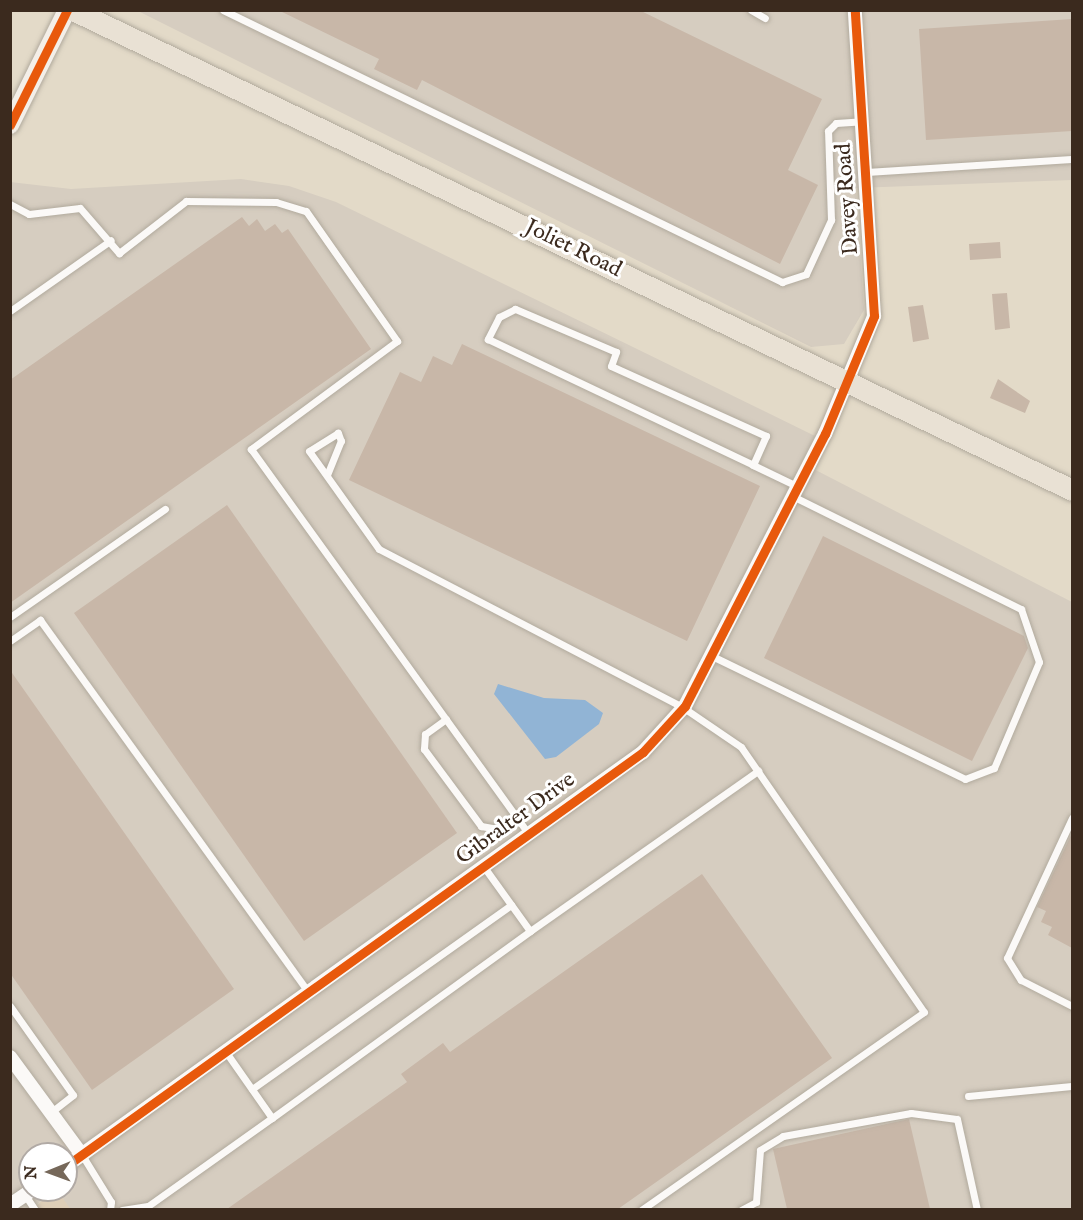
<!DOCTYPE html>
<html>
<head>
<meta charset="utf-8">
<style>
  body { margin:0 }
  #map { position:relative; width:1083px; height:1220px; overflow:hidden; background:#e3dac8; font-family:"IM FELL English",serif }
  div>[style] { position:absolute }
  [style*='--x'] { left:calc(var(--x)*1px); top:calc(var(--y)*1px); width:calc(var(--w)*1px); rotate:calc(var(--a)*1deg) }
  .built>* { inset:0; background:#deceb7 }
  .industrial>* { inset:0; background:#d6cdc0 }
  .water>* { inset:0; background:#91b4d5 }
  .building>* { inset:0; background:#c8b7a8 }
  .roads { filter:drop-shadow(0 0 2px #b1aa9d) drop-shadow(0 0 2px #b1aa9d) }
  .lane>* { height:7px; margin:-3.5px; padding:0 3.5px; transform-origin:3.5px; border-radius:3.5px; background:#fbf9f7 }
  .street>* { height:14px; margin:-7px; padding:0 7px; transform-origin:7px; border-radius:7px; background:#fbf9f7 }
  .secondary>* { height:18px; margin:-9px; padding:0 9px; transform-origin:9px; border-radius:9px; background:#f4efe8 }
  .primary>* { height:21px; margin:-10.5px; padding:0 10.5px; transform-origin:10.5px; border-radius:10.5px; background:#e9e1d4 }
  .cycleway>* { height:9px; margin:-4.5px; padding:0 4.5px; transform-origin:4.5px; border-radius:4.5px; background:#e8590c }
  span { translate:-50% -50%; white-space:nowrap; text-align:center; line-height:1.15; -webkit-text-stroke:6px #fff; paint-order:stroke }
  .street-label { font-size:22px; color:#3b2a1e }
  .frame { position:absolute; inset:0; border:12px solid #3b2a1e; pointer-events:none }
  .north { position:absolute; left:18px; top:1142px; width:60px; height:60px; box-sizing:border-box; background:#fff; border:2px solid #b1aaa5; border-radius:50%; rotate:269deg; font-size:16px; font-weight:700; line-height:24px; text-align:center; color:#3b2a1e }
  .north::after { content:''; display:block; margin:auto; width:21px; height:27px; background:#76685a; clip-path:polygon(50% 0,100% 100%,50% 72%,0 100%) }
</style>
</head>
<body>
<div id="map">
  <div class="built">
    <i style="clip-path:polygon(57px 1190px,71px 1209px,30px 1210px)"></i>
  </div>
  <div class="industrial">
    <i style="clip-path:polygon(138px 11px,1072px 11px,1072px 180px,856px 188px,864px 310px,844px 344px,811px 347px)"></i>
    <i style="clip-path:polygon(evenodd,241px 179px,289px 186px,336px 202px,815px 436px,802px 463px,1072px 602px,1072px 1209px,71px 1210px,57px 1190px,30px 1209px,11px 1209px,10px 182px,71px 189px,241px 179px,30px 1154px,66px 1154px,66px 1190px,30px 1190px,30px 1154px)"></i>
  </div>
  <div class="water">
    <i style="clip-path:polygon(498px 684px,544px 698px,585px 700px,603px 713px,599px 724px,556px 757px,545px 759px,494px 694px)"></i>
  </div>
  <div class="building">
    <i style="clip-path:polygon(278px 10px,639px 10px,822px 99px,788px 170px,818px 185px,780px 264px,422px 80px,417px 90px,374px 69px,379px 59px)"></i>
    <i style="clip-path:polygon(1072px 19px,1072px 131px,926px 140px,919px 29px)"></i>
    <i style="clip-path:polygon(242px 217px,249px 226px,257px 219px,265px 231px,275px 224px,282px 233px,288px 229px,371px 349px,10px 603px,10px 380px)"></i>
    <i style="clip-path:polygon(1000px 242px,1001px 258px,970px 260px,969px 244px)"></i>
    <i style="clip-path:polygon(1007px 293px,1010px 328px,995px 330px,992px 294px)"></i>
    <i style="clip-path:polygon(923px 305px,929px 339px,913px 342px,908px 307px)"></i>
    <i style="clip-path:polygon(462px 344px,760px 486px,687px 641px,349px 480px,400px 372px,421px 382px,433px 356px,452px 365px)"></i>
    <i style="clip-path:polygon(998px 379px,1030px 401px,1025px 413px,990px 398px)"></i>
    <i style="clip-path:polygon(227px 505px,457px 833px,304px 941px,74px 613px)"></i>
    <i style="clip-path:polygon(823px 536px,1024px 636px,1028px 648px,972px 761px,764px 658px)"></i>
    <i style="clip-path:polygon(10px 670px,234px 989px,92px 1090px,10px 973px)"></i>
    <i style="clip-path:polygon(1072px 833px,1072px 948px,1048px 935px,1052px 927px,1041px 922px,1046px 911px,1037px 907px)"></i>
    <i style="clip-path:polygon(702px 874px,832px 1058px,618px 1209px,227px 1209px,407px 1082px,401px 1074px,443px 1043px,450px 1052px)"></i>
    <i style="clip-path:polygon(909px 1119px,930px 1209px,787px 1209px,773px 1149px)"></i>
  </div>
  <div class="roads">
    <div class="lane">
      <i style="--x:223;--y:10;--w:622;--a:25.95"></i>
      <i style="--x:782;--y:282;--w:25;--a:-18"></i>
      <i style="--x:806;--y:274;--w:60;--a:-65.2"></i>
      <i style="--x:831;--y:220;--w:89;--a:-91.9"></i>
      <i style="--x:828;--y:131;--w:11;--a:-45"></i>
      <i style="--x:836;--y:123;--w:26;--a:-4"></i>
      <i style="--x:751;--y:10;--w:16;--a:30"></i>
      <i style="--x:866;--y:172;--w:206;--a:-3.6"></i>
      <i style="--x:10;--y:204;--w:21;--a:28"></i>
      <i style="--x:29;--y:214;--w:51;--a:-6.7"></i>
      <i style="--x:80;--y:208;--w:60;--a:49.1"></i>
      <i style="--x:119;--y:253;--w:85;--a:-37.8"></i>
      <i style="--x:186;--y:201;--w:90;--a:0.6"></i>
      <i style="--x:276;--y:202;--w:31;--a:17"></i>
      <i style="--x:306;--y:211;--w:159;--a:55"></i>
      <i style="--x:397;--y:341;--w:182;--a:143.5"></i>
      <i style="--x:251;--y:449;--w:475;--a:54.2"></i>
      <i style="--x:10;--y:311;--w:123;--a:-35.1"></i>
      <i style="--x:753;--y:465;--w:32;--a:-66"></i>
      <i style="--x:766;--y:436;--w:170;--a:-155.7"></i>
      <i style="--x:611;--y:366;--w:15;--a:-70"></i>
      <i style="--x:616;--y:352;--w:110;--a:-156.9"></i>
      <i style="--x:515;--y:309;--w:18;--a:153"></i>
      <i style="--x:499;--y:317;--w:25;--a:117"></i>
      <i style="--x:488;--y:339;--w:293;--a:25.4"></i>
      <i style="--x:753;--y:465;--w:51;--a:25.6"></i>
      <i style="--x:327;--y:475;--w:37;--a:-68"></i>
      <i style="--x:341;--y:441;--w:9;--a:-111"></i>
      <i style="--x:338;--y:433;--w:34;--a:148"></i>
      <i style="--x:309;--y:451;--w:120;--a:54.5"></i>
      <i style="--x:379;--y:549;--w:344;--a:27.5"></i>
      <i style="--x:684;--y:708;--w:69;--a:34.4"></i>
      <i style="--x:741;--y:747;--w:322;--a:55.4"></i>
      <i style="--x:924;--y:1012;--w:345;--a:145"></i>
      <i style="--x:10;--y:617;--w:189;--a:-34.9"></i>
      <i style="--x:10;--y:641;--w:37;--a:-35"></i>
      <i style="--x:40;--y:620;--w:456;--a:54.2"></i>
      <i style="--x:714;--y:657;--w:279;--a:25.9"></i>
      <i style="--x:965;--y:779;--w:31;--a:-21"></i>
      <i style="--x:994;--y:768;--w:115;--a:-67"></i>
      <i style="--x:1039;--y:662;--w:56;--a:-108.8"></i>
      <i style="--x:1021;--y:609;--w:253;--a:-153.7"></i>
      <i style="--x:446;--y:719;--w:26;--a:144"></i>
      <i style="--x:425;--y:734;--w:15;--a:94"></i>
      <i style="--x:424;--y:749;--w:96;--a:53.5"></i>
      <i style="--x:481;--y:826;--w:17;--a:10"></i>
      <i style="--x:498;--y:829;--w:22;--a:-36"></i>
      <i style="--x:1072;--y:818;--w:154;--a:114.9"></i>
      <i style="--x:1007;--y:958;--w:26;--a:58"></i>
      <i style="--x:1021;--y:980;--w:57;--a:27"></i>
      <i style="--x:530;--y:931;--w:279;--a:-35.1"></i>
      <i style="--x:10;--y:1006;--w:109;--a:54.7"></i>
      <i style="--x:73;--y:1095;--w:28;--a:142"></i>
      <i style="--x:252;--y:1089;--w:318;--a:-35.4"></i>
      <i style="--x:968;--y:1096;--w:104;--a:-5.5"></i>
      <i style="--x:272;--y:1118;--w:319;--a:-35.9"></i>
      <i style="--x:530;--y:931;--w:79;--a:-125.7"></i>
      <i style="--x:82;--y:1155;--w:55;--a:58.3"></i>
      <i style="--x:111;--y:1202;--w:8;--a:97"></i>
      <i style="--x:25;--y:1195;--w:18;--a:56"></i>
      <i style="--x:122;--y:1210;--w:26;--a:-9"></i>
      <i style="--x:148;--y:1206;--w:152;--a:-35.4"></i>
      <i style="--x:272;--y:1118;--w:82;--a:-125"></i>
      <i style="--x:741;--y:1210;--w:17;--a:-28"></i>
      <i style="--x:756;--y:1202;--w:52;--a:-85.6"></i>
      <i style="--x:760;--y:1150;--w:27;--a:-31"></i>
      <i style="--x:783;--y:1136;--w:130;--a:-10.2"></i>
      <i style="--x:911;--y:1113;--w:46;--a:7.4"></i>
      <i style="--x:957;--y:1119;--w:93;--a:77.6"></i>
    </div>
    <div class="street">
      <i style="--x:10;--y:1057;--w:122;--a:53.7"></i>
      <i style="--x:66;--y:1166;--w:710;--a:-35.66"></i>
      <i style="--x:643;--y:752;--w:62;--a:-47.6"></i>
      <i style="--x:685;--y:706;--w:306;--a:-62.8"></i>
      <i style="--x:825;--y:434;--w:128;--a:-67.4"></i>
      <i style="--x:874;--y:316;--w:307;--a:-93.6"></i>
      <i style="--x:10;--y:1205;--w:27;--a:-34"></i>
    </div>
    <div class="secondary">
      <i style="--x:10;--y:125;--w:128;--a:-63.6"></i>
    </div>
    <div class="primary">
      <i style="--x:73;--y:10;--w:1108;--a:25.66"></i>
    </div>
  </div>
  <div class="cycleway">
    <i style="--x:10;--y:125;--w:128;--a:-63.6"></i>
    <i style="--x:66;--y:1166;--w:710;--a:-35.66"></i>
    <i style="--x:643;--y:752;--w:62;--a:-47.6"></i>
    <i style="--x:685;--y:706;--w:306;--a:-62.8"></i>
    <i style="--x:825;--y:434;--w:128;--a:-67.4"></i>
    <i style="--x:874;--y:316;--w:307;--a:-93.6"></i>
  </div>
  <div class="street-label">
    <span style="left:848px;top:199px;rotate:-94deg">Davey Road</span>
    <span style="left:573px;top:249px;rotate:26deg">Joliet Road</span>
    <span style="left:516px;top:819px;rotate:-36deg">Gibralter Drive</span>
  </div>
  <div class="frame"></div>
  <div class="north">N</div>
</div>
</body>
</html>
